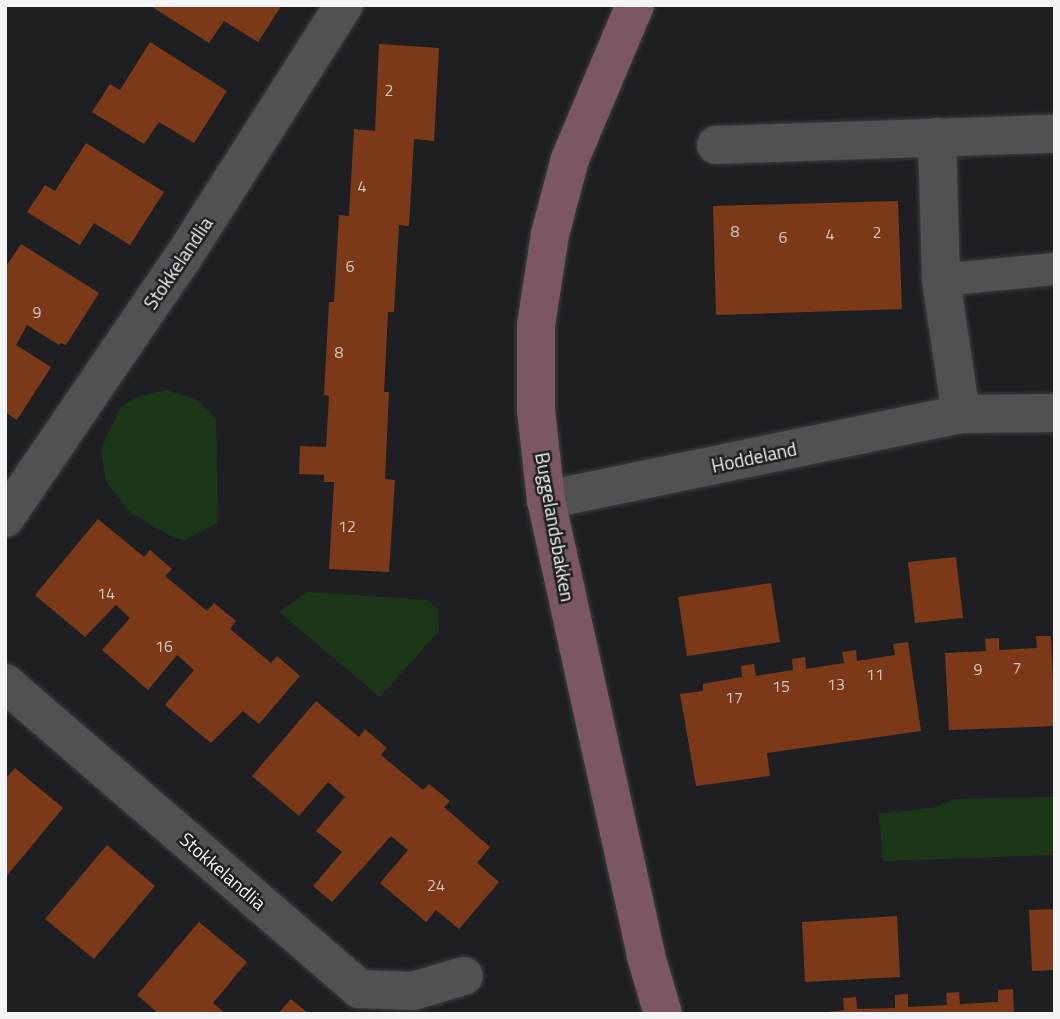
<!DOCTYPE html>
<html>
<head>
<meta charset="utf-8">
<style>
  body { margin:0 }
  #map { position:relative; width:1060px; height:1019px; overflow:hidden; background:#1e1f23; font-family:"Titillium Web",sans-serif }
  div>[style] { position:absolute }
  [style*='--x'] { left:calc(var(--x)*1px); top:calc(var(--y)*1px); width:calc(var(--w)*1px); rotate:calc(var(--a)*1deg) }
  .green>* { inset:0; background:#1b3718 }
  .building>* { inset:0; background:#7c3918 }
  .roads { filter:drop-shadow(0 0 2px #3c3d40) drop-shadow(0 0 2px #3c3d40) }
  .lane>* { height:32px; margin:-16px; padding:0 16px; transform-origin:16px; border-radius:16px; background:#4f5155 }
  .street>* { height:38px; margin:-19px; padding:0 19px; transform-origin:19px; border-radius:19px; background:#4f5155 }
  .secondary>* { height:38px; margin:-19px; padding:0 19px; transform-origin:19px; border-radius:19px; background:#7b5664 }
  span { translate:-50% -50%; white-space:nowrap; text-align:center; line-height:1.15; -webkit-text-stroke:5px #1e1f23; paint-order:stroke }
  .number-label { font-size:16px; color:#d5c5bf }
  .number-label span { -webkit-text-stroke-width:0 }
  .street-label { font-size:19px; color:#f3f4f7 }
  .frame { position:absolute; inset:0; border:7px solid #f3f4f7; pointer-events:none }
</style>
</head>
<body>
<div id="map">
  <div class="green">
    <i style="clip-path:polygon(166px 390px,196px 399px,216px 419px,218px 523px,185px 540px,172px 537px,131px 513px,106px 482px,101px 449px,120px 408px,136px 398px)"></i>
    <i style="clip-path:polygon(308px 592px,427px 600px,438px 609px,439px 631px,380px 697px,279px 612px)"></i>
    <i style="clip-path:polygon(1055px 797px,1055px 855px,883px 861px,879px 814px,937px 807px,954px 799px)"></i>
  </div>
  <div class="building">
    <i style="clip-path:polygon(149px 5px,282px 5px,258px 42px,224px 21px,209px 43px)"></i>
    <i style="clip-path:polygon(150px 42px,227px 91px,194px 143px,159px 122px,144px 144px,92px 112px,110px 84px,120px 90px)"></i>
    <i style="clip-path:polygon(379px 44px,439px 48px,434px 141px,414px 139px,409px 226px,399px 225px,394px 312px,388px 312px,384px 392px,389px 392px,385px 479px,395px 480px,389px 572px,329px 569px,334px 482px,324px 482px,324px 475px,299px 474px,300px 446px,326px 447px,329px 396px,324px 395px,329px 302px,334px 302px,339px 215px,349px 216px,354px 129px,375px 131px)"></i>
    <i style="clip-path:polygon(86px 143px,164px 192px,130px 245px,94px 223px,80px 245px,27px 212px,45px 185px,55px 191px)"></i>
    <i style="clip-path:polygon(898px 201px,902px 309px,716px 315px,713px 206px)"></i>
    <i style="clip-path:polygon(21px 244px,99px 293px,66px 345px,61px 343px,59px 345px,27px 325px,16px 345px,51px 367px,17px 420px,5px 412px,5px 268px)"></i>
    <i style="clip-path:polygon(98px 519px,144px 557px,150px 550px,172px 569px,165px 576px,207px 611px,214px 603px,236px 621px,230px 629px,271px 663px,277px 656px,300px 676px,259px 724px,243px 711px,211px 743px,165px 705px,194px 670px,177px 655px,148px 690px,102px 650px,130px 618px,116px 605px,85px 637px,35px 595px)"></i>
    <i style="clip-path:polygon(956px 557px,963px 618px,915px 623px,908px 562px)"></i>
    <i style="clip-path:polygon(771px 583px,780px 642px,687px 656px,678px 597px)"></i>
    <i style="clip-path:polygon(1036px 636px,1051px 636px,1055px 726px,949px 730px,945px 653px,986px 651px,985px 639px,999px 638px,999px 650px,1037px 648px)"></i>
    <i style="clip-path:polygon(908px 642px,921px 731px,767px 753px,770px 776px,696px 786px,680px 694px,703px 691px,703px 684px,742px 677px,741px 666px,754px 664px,756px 676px,793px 670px,792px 659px,805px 657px,806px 669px,844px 663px,842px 652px,856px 650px,857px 661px,895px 655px,893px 644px)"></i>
    <i style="clip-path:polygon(316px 701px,359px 737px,365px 729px,387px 748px,381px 755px,423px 790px,429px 784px,450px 801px,444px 807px,490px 847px,477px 863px,499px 882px,459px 929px,436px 910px,426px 922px,380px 883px,408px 850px,391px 836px,332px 902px,313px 886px,342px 852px,316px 831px,345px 797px,328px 782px,299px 816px,252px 776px)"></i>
    <i style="clip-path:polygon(15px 768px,63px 808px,5px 878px,5px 779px)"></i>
    <i style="clip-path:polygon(107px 845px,155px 886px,94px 959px,45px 919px)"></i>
    <i style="clip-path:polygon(1055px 909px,1055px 970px,1032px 971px,1029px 910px)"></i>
    <i style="clip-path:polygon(897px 916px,900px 977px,805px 982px,802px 922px)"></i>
    <i style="clip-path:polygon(199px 922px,247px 962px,213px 1003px,226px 1014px,159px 1014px,137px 995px)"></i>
    <i style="clip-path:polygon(1013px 989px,1014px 1014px,813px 1014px,844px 1010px,843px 998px,856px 997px,857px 1009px,895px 1008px,895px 995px,908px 994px,908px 1007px,947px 1005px,946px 993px,959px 992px,960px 1004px,998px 1002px,998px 990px)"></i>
    <i style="clip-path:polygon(291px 999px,309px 1014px,278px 1014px)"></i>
  </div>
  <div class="roads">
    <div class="lane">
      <i style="--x:941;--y:280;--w:115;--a:-5.5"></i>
    </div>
    <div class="street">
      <i style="--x:937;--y:137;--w:143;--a:88.4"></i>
      <i style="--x:941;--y:280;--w:135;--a:81.5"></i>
      <i style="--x:716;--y:145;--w:339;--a:-1.9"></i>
      <i style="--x:546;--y:500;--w:424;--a:-11.7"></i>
      <i style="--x:961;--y:414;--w:94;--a:-0.6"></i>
      <i style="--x:5;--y:518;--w:314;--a:-55.7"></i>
      <i style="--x:182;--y:259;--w:301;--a:-57.5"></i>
      <i style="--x:5;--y:683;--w:468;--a:40.8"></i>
      <i style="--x:359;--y:989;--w:54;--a:2.1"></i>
      <i style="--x:413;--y:991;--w:53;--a:-16.4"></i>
    </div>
    <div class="secondary">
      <i style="--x:635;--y:5;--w:167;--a:112.9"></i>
      <i style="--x:570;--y:159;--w:78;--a:104.9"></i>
      <i style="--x:550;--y:234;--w:92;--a:98.7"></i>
      <i style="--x:536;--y:325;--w:85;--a:90"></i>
      <i style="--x:536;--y:410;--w:91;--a:83.7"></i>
      <i style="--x:546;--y:500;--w:467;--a:77.6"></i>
      <i style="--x:646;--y:956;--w:60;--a:73.7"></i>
    </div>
  </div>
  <div class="number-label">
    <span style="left:389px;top:90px">2</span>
    <span style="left:362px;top:186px">4</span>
    <span style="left:735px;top:231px">8</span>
    <span style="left:877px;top:232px">2</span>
    <span style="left:830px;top:234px">4</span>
    <span style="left:783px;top:237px">6</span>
    <span style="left:350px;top:266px">6</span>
    <span style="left:37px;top:312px">9</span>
    <span style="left:339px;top:352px">8</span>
    <span style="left:347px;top:526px">12</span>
    <span style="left:106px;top:593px">14</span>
    <span style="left:164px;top:646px">16</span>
    <span style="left:1017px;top:667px">7</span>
    <span style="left:978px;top:669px">9</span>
    <span style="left:875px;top:674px">11</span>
    <span style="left:836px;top:684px">13</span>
    <span style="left:781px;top:686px">15</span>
    <span style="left:734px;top:697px">17</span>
    <span style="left:436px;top:885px">24</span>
  </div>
  <div class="street-label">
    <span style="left:178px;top:263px;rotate:-56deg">Stokkelandlia</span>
    <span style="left:754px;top:457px;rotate:-12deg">Hoddeland</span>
    <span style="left:555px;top:527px;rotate:80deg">Buggelandsbakken</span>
    <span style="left:223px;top:871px;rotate:41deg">Stokkelandlia</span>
  </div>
  <div class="frame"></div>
</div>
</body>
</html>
